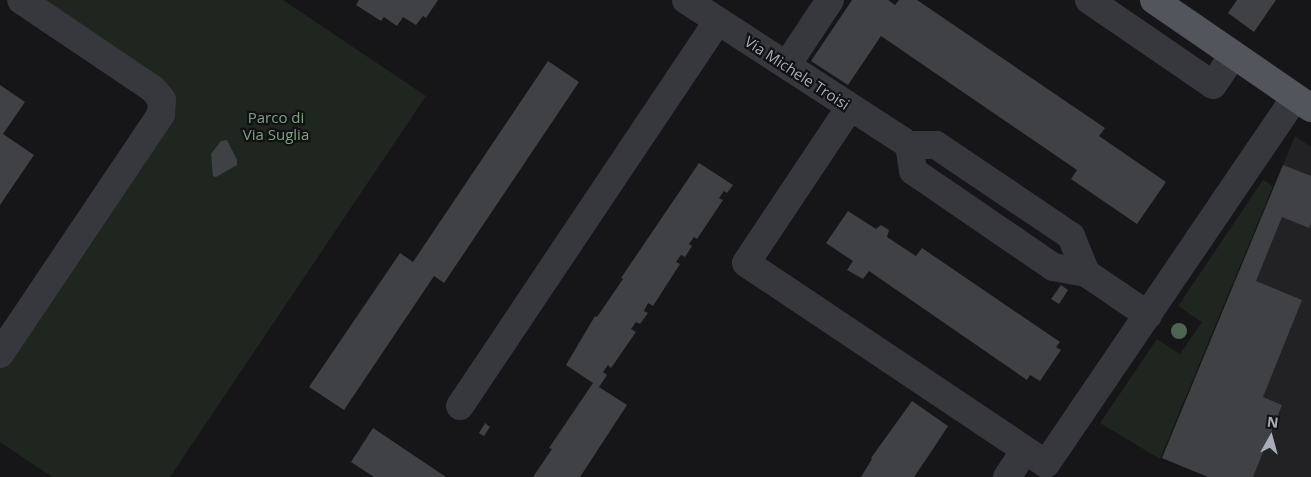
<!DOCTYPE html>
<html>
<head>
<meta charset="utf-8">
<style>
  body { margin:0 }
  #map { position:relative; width:1311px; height:477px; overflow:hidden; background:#161618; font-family:"Open Sans",sans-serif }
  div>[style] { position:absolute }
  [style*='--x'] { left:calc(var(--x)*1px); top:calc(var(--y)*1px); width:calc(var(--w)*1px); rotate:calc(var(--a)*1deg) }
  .built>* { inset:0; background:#222225 }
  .green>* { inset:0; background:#1e261f }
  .building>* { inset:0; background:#404145 }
  .minor>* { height:28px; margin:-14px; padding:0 14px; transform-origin:14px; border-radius:14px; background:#37383d }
  .major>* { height:28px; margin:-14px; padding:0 14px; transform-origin:14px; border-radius:14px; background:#53555c }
  .trees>* { width:16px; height:16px; margin:-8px; border-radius:50%; background:#506452 }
  span { translate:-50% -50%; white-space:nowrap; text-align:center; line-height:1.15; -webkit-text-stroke:4.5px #111113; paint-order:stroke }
  .street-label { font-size:15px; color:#a8adb8 }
  .park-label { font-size:15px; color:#7fa381 }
  .north { position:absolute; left:1246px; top:412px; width:50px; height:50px; -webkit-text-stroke:4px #111113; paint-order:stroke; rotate:7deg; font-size:14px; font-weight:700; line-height:20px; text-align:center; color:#a8adb8 }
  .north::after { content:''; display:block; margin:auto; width:18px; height:22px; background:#a8adb8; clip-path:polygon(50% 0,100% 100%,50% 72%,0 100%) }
</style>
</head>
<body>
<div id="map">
  <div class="built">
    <i style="clip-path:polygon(1295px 136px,1311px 147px,1311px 477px,1209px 477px,1162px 458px)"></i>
  </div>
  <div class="green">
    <i style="clip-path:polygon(30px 0,283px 0,426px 96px,170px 477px,52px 477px,0 442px,0 364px,168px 114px)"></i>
    <i style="clip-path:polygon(1263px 180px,1273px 186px,1160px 459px,1100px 423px,1157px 339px,1180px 354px,1202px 322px,1178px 306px)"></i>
  </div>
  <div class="building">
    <i style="clip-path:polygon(359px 0,438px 0,426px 18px,423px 16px,416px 25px,403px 17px,397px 26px,384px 17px,381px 21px,356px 5px)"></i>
    <i style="clip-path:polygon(852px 0,888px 0,895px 5px,899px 0,917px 0,1105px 128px,1099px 136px,1166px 182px,1137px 224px,1071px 179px,1077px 170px,881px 36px,848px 85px,811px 61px)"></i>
    <i style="clip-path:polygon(1237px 0,1276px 0,1254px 32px,1228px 13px)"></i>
    <i style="clip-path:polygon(548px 61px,579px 82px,444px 283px,434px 276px,344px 410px,309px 387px,400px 253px,413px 262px)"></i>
    <i style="clip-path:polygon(0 85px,25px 102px,3px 134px,34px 155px,0 205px)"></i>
    <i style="clip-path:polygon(227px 140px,237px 160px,237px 165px,216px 177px,213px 176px,211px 154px,221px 141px)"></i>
    <i style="clip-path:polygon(699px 163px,733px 185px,727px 193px,724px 191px,719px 198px,723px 200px,697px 239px,694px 237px,689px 244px,692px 246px,685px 257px,681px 255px,676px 262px,680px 264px,653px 306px,648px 303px,644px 311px,648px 313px,640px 324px,636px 322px,631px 329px,636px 332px,611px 368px,608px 365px,603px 372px,607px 375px,599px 387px,627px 405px,580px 477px,533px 477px,552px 449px,549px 448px,593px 383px,566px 365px,595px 316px,597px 317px,623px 279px,621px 278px)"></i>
    <i style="clip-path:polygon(1283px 165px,1311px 176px,1311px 223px,1309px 228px,1282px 217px,1256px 281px,1302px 300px,1263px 397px,1282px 405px,1253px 477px,1208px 477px,1162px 458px)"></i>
    <i style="clip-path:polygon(848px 211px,876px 229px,881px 225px,889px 230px,887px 237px,916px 256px,922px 248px,1060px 342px,1056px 347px,1061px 350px,1040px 381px,1030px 375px,1027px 380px,869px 271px,863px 279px,847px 270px,853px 261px,826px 243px)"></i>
    <i style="clip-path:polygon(1061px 285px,1068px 290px,1059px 304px,1051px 299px)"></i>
    <i style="clip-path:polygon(912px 401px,948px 426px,933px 449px,914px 477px,861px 477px,872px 459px,871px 458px)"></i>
    <i style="clip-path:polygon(485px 423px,490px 427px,484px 436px,479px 433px)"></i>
    <i style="clip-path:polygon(373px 428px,440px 473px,446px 477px,374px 477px,351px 462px)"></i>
  </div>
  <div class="minor">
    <i style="--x:686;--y:0;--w:266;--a:33"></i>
    <i style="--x:1089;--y:0;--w:150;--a:34.4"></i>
    <i style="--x:1213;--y:85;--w:36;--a:-56"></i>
    <i style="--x:787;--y:65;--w:78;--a:-56.5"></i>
    <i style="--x:850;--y:107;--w:187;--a:123.7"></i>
    <i style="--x:746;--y:263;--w:361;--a:33.8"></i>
    <i style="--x:1046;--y:464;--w:443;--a:-55.8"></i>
    <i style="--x:1086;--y:273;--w:40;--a:-112"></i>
    <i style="--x:1071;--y:236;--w:163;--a:-146"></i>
    <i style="--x:936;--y:145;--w:27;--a:180"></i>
    <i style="--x:909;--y:145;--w:26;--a:81"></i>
    <i style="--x:913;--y:171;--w:170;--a:34.4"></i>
    <i style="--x:1053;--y:267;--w:34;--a:10"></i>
    <i style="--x:1086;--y:273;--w:75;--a:34.1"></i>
    <i style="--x:0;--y:354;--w:289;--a:-56.1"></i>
    <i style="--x:161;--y:114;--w:14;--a:-86"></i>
    <i style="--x:162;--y:100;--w:14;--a:-129"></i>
    <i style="--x:153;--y:89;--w:159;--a:-146"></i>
    <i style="--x:460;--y:406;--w:463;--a:-56.2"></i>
    <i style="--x:1007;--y:477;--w:32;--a:-56"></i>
  </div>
  <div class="major">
    <i style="--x:1154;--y:0;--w:191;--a:34.5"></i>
  </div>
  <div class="trees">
    <i style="left:1179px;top:331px"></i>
  </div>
  <div class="street-label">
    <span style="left:797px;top:73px;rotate:33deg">Via Michele Troisi</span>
  </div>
  <div class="park-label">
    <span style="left:276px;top:126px">Parco di<br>Via Suglia</span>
  </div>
  <div class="north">N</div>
</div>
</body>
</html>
